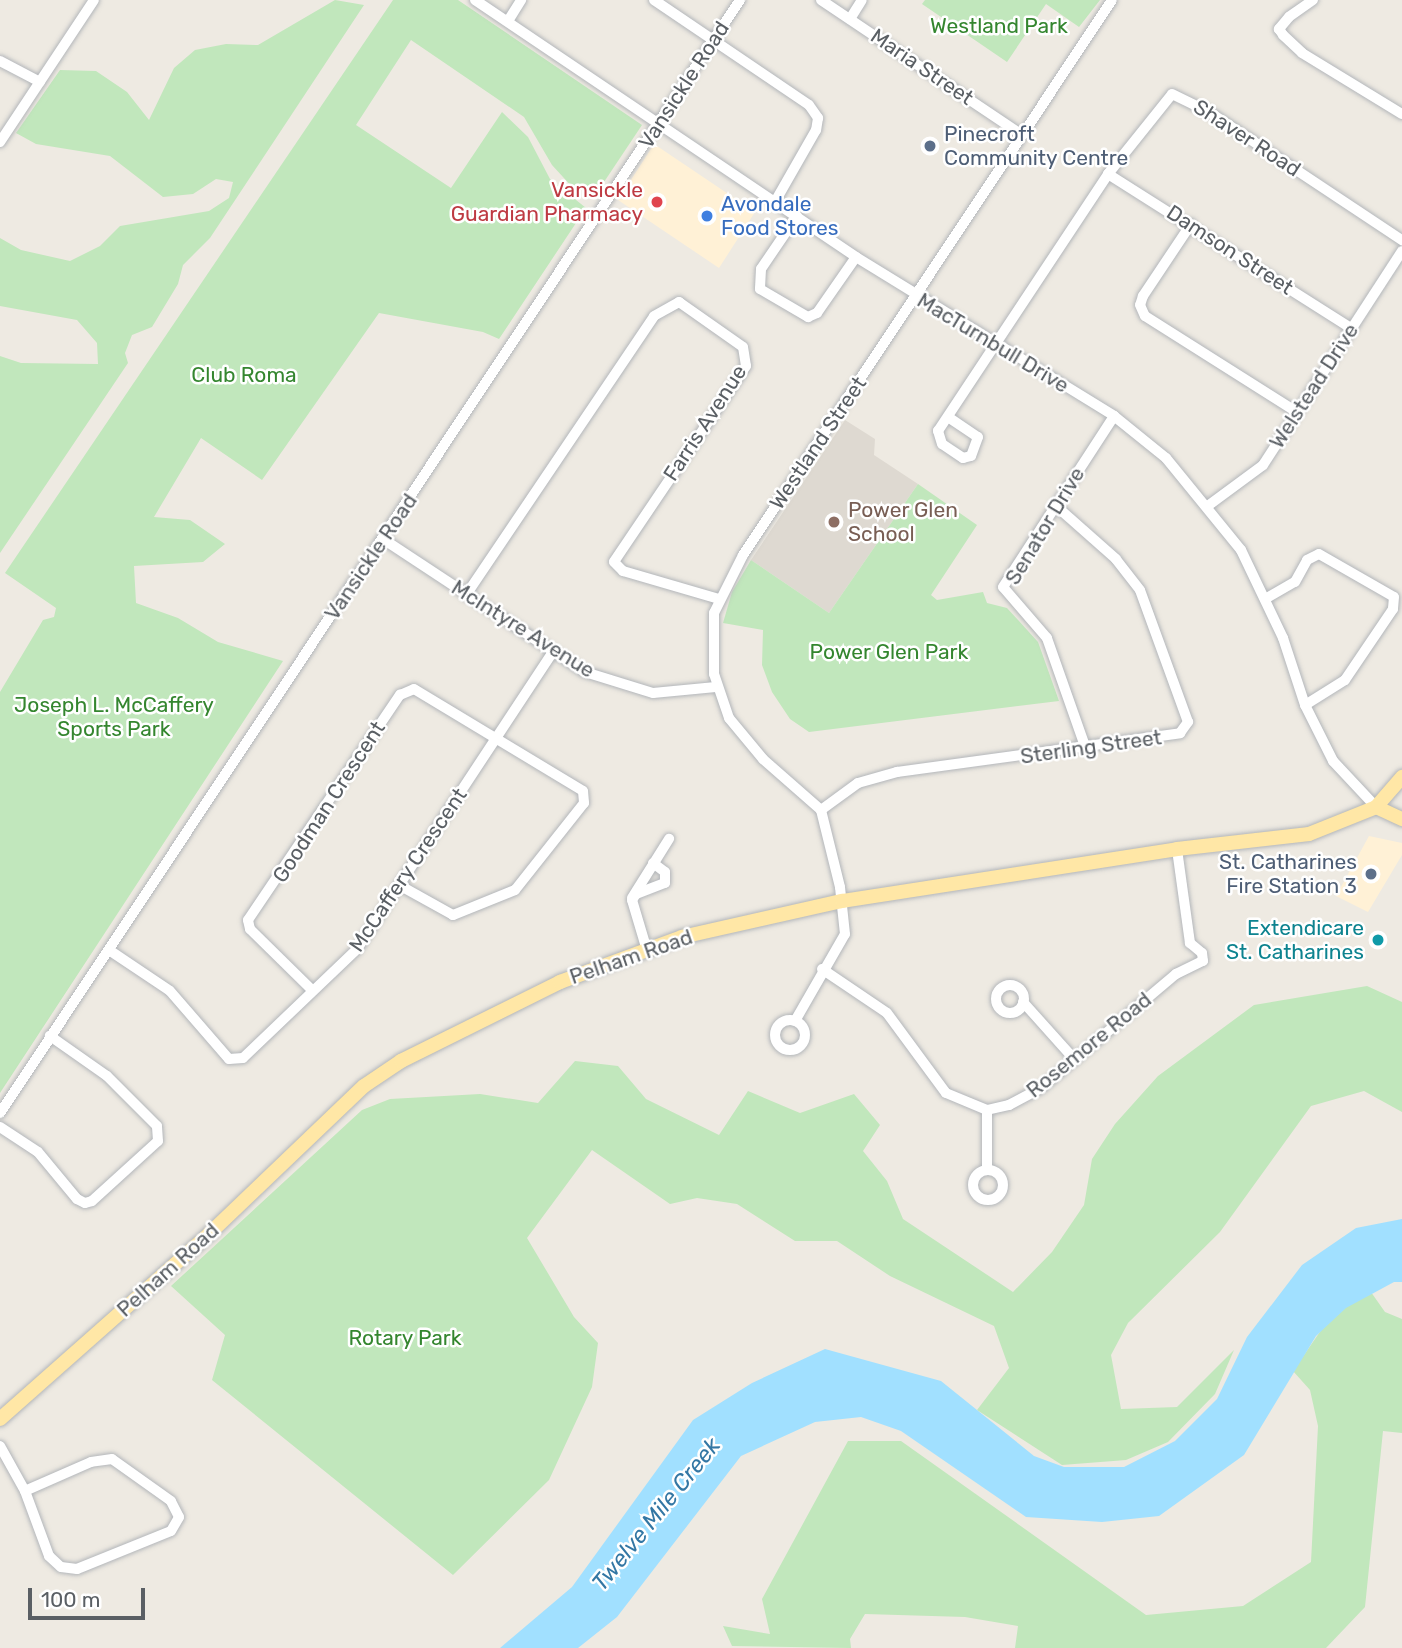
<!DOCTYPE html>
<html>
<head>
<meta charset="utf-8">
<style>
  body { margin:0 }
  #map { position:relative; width:1402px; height:1648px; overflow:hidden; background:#eeeae2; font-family:Rubik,sans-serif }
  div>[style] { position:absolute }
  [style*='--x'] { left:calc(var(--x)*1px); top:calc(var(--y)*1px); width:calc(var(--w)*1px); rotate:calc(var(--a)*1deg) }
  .commercial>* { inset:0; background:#fff1d6 }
  .education>* { inset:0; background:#ded9d1 }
  .green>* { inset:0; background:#c1e7bc }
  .water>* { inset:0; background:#a1e0ff }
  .roads { filter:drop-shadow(0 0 2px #b3b6ba) drop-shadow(0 0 2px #b3b6ba) }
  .minor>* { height:10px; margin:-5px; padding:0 5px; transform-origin:5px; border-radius:5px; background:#fff }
  .minor>.ring { margin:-5px; padding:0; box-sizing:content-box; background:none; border:10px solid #fff; border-radius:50% }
  .major>* { height:14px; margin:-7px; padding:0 7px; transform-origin:7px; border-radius:7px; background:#ffe7a6 }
  .dots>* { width:19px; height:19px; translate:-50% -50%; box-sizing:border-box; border:4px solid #fff; border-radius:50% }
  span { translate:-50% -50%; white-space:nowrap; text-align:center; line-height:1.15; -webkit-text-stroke:5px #fff; paint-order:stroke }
  .park-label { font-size:21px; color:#34862f }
  .street-label { font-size:21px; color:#5a5f64 }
  .service-label { font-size:21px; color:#4e5e75 }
  .left { translate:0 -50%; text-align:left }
  .right { translate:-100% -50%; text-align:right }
  .health-label { font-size:21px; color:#be3a42 }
  .shop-label { font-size:21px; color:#366cbe }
  .education-label { font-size:21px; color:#785e54 }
  .culture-label { font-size:21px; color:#0d838f }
  .water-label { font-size:23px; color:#3377a4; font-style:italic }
  .scale { position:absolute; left:28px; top:1588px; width:117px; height:32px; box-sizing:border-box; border:4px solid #5a5f64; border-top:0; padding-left:9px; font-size:21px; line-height:24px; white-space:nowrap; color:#5a5f64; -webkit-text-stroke:5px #fff; paint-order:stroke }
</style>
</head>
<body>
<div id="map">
  <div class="commercial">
    <i style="clip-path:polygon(654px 144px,755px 212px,719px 268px,618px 200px)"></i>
    <i style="clip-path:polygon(1369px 836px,1402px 843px,1402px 855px,1368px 912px,1336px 896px)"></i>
  </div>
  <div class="education">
    <i style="clip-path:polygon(845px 420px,875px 439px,874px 455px,918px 484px,829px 613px,751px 560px)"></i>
  </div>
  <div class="green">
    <i style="clip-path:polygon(335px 0,364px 5px,210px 238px,183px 265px,178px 284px,152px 327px,132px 335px,125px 353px,128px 363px,0 553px,0 356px,21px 363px,98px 364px,97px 343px,77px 320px,0 306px,0 238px,21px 250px,70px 261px,100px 246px,120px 226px,209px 211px,229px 198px,233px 182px,216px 179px,193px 194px,163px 197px,110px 156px,36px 144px,16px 133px,60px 70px,96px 71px,127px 92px,149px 120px,174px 68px,195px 50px,226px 44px,258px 45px)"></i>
    <i style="clip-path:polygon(393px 0,458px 0,642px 125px,598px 191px,574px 189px,552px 165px,524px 117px,411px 40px,356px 125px,451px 188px,502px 112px,528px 137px,550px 179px,586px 208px,499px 339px,483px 332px,379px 313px,262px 480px,201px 438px,154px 517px,190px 520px,225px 544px,203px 562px,134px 566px,136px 603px,178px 618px,218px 642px,283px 661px,0 1093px,0 692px,43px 620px,54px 617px,56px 608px,5px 573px)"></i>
    <i style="clip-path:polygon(925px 0,1100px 0,1079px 27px,1046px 4px,1007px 62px,922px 4px)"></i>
    <i style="clip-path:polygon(918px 484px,977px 525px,931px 595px,937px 600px,983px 592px,987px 603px,1007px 608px,1038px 642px,1059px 701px,809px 732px,790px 719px,772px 692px,762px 665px,763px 630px,723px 623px,732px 592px,751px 560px,829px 613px)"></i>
    <i style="clip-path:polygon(1367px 986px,1402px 1002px,1402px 1112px,1364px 1091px,1311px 1106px,1220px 1232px,1128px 1323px,1111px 1355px,1121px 1409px,1177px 1407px,1234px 1350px,1215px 1394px,1168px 1442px,1126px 1460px,1062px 1465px,977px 1410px,1009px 1368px,994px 1326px,890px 1276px,837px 1241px,795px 1241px,737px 1204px,697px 1198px,670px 1204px,592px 1150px,527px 1238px,574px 1317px,598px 1343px,592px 1387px,549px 1480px,453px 1575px,212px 1380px,225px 1335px,171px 1286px,362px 1110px,390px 1099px,480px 1094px,538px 1103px,575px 1061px,618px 1066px,646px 1099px,719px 1135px,748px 1091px,800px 1113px,854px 1094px,880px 1125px,863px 1151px,887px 1181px,903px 1219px,1013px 1292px,1052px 1252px,1084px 1205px,1092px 1159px,1115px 1124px,1158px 1076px,1254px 1005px)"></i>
    <i style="clip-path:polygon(1366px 1285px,1385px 1312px,1402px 1319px,1402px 1433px,1383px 1431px,1365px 1607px,1326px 1648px,1015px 1648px,1018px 1626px,965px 1617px,865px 1614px,850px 1639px,851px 1648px,732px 1646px,723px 1626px,770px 1634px,762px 1599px,848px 1441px,901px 1441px,1146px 1615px,1243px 1606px,1311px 1562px,1318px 1426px,1310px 1390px,1293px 1371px,1337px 1307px)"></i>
  </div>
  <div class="water">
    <i style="clip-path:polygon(1402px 1219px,1402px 1282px,1394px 1282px,1346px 1308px,1316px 1336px,1244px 1455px,1159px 1516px,1102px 1522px,1026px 1517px,901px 1431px,861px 1417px,815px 1422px,741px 1456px,617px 1617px,578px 1648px,500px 1648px,572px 1587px,693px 1420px,752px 1383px,825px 1349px,941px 1381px,1034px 1456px,1064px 1467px,1124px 1467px,1175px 1441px,1217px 1399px,1247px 1337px,1302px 1265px,1356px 1228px)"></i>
  </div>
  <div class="roads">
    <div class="minor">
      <i style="--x:475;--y:0;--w:460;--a:34"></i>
      <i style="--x:856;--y:257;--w:303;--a:31.6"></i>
      <i style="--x:1114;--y:416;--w:67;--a:38.9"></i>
      <i style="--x:1166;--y:458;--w:119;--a:50.8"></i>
      <i style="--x:1241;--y:550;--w:98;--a:64.5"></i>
      <i style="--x:1283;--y:638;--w:71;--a:71.8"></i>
      <i style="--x:1305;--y:705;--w:63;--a:63.4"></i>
      <i style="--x:1333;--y:761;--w:63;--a:46.9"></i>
      <i style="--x:654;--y:0;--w:187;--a:34.1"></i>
      <i style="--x:809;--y:105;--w:16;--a:55"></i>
      <i style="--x:818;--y:118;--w:12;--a:99"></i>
      <i style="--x:816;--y:130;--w:83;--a:119.7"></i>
      <i style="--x:821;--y:0;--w:242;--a:33.9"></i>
      <i style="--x:1313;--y:0;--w:29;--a:145"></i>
      <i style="--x:1289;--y:17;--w:16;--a:130"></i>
      <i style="--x:1279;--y:29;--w:7;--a:56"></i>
      <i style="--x:1283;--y:35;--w:26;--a:43"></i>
      <i style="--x:1302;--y:53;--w:117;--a:31.4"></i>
      <i style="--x:850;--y:19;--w:22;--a:-58"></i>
      <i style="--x:508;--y:21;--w:25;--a:-58"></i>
      <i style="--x:0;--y:61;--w:45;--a:27.7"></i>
      <i style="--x:0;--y:142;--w:170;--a:-56.5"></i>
      <i style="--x:1108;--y:174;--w:288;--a:32.4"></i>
      <i style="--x:797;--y:216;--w:64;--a:124.2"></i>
      <i style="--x:761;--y:269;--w:20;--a:93"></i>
      <i style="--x:760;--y:289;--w:56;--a:30.3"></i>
      <i style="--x:808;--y:317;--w:10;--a:-24"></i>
      <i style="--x:817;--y:313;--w:68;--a:-55.1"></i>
      <i style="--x:1191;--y:224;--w:87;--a:123.7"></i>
      <i style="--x:1143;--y:296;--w:9;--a:108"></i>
      <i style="--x:1140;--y:305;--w:12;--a:66"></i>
      <i style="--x:1145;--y:316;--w:180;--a:32.3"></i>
      <i style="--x:948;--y:417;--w:36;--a:34"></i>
      <i style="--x:978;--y:437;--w:20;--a:110"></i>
      <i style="--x:971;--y:456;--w:8;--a:166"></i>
      <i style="--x:963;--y:458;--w:25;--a:-146"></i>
      <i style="--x:942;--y:444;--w:14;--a:-107"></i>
      <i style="--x:938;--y:431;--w:308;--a:-56.5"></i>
      <i style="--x:1108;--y:174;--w:102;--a:-51.3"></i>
      <i style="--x:1172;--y:94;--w:41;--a:25.9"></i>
      <i style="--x:1209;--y:112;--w:232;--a:33.6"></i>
      <i style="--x:1209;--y:505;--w:67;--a:-36.5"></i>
      <i style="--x:1263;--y:465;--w:255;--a:-57"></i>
      <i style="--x:383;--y:539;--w:242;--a:33.4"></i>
      <i style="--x:585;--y:672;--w:71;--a:17.2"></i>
      <i style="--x:653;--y:693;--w:63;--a:-5.4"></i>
      <i style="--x:466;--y:595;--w:336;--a:-56"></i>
      <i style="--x:654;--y:316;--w:29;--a:-29"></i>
      <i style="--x:679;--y:302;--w:78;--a:35.1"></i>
      <i style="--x:743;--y:347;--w:19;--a:81"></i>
      <i style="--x:746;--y:366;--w:236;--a:124"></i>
      <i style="--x:614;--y:562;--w:13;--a:45"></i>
      <i style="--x:623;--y:571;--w:100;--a:16.3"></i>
      <i style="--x:1265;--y:599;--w:34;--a:-30"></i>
      <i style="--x:1295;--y:582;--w:25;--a:-61"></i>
      <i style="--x:1307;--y:560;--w:13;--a:-27"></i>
      <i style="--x:1319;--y:554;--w:86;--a:29.8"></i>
      <i style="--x:1394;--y:597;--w:12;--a:95"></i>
      <i style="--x:1393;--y:609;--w:86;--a:124.1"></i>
      <i style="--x:1345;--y:680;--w:47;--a:148"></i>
      <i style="--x:1086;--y:749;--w:118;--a:-109.4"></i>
      <i style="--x:1047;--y:638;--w:67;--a:-130.8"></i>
      <i style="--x:1003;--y:587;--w:204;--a:-57"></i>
      <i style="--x:821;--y:810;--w:46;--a:-36.1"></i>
      <i style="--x:858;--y:783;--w:41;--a:-15.8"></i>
      <i style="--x:897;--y:772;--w:286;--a:-7.8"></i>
      <i style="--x:1180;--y:733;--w:14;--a:-54"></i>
      <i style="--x:1188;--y:722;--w:140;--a:-110"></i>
      <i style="--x:1140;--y:590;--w:39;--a:-128"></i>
      <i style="--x:1116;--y:559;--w:81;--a:-138.5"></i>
      <i style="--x:632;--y:898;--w:70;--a:-57.9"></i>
      <i style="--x:646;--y:947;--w:49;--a:-106.6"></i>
      <i style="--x:632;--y:900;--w:7;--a:-56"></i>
      <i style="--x:636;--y:894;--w:31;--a:-21"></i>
      <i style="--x:665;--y:883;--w:11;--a:-90"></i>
      <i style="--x:665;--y:872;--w:15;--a:-143"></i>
      <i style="--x:109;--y:950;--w:73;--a:33.9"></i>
      <i style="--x:170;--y:991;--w:90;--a:49.1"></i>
      <i style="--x:229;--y:1059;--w:14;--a:-4"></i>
      <i style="--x:243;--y:1058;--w:158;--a:-43.7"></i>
      <i style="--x:357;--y:949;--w:356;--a:-56.6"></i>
      <i style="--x:822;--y:969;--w:78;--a:34.1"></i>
      <i style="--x:887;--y:1013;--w:99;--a:53.6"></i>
      <i style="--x:946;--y:1093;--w:44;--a:22.5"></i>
      <i style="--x:987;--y:1110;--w:23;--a:-13"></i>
      <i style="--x:1009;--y:1105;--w:36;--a:-28"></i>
      <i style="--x:1041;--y:1088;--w:177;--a:-40.2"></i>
      <i style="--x:1176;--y:974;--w:30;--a:-26"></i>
      <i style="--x:1203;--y:961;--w:8;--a:-97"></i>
      <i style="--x:1202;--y:953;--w:16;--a:-140"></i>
      <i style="--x:1190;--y:943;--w:95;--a:-97.9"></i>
      <i class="ring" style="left:996px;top:985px;width:18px;height:18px"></i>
      <i style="--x:312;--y:990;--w:87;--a:-135.5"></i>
      <i style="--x:250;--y:929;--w:9;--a:-103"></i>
      <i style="--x:248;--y:920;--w:272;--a:-56"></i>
      <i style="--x:400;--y:695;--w:15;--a:-23"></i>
      <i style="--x:414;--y:689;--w:197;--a:31.1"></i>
      <i style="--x:583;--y:791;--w:12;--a:85"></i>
      <i style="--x:584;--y:803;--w:111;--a:128.4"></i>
      <i style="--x:515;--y:890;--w:67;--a:158"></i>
      <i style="--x:453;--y:915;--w:60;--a:-150.9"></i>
      <i style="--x:1023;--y:1002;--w:78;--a:48.1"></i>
      <i class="ring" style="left:775px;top:1020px;width:20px;height:20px"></i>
      <i style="--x:795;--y:1021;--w:100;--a:-60.1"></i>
      <i style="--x:845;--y:934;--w:47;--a:-96.1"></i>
      <i style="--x:840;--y:887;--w:79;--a:-103.9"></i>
      <i style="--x:821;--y:810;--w:77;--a:-138.7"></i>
      <i style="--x:763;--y:759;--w:53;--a:-129.7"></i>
      <i style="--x:729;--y:718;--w:46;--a:-108.8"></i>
      <i style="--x:714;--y:674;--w:61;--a:-90"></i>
      <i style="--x:714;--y:613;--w:65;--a:-63.4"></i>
      <i style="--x:743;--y:555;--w:666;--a:-56.38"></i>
      <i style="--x:987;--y:1110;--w:60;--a:90"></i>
      <i style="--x:0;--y:1113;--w:1337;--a:-56.38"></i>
      <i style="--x:0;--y:1127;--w:45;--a:33.3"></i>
      <i style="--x:38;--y:1152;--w:61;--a:50.3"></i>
      <i style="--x:77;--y:1199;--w:9;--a:27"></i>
      <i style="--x:85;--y:1203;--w:7;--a:-16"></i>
      <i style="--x:92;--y:1201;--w:89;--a:-42.3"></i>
      <i style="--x:158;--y:1141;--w:15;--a:-94"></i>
      <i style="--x:157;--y:1126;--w:71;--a:-135"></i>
      <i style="--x:107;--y:1076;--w:70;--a:-144.9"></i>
      <i class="ring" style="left:973px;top:1170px;width:20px;height:20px"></i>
      <i style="--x:0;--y:1446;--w:51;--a:60.9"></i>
      <i style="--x:25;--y:1491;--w:69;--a:69.7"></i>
      <i style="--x:49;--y:1556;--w:16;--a:43"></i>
      <i style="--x:61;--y:1567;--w:16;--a:7"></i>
      <i style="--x:77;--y:1569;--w:101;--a:-22"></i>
      <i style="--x:171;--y:1531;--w:16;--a:-60"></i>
      <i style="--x:179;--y:1517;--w:18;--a:-117"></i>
      <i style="--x:171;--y:1501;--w:72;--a:-144.6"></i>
      <i style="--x:112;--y:1459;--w:21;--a:172"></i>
      <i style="--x:91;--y:1462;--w:72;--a:156.3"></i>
    </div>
    <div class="major">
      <i style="--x:1376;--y:807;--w:29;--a:25"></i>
      <i style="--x:0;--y:1419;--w:279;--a:-41.5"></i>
      <i style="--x:209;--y:1234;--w:214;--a:-43.7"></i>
      <i style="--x:364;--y:1086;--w:45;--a:-34"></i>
      <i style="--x:401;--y:1061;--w:178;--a:-26.4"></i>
      <i style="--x:560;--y:982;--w:130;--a:-20.2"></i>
      <i style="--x:682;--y:937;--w:164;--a:-12.7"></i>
      <i style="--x:842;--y:901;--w:339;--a:-8.8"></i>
      <i style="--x:1177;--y:849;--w:133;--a:-6.5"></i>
      <i style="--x:1309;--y:834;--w:72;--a:-21.9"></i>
      <i style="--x:1376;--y:807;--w:40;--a:-49"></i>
    </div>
  </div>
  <div class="dots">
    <i style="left:930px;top:146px;background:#5c6f8a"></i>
    <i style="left:657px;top:202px;background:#e0444e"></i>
    <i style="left:707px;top:216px;background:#3f7fe0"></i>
    <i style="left:834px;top:522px;background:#8d6e63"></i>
    <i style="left:1371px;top:874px;background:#5c6f8a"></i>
    <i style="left:1378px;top:940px;background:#0f9aa8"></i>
  </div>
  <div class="park-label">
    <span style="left:999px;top:26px">Westland Park</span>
    <span style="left:244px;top:375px">Club Roma</span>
    <span style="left:889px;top:652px">Power Glen Park</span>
    <span style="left:114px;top:717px">Joseph L. McCaffery<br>Sports Park</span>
    <span style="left:405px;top:1338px">Rotary Park</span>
  </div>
  <div class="street-label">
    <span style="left:922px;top:67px;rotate:34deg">Maria Street</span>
    <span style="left:684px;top:85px;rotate:-57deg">Vansickle Road</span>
    <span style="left:1247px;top:138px;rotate:33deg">Shaver Road</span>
    <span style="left:1230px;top:250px;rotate:33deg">Damson Street</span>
    <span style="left:993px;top:343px;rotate:31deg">MacTurnbull Drive</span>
    <span style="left:1314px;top:386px;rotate:-57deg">Welstead Drive</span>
    <span style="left:705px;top:423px;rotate:-57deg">Farris Avenue</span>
    <span style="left:818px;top:443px;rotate:-56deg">Westland Street</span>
    <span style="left:1045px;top:526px;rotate:-59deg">Senator Drive</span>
    <span style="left:371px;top:557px;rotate:-56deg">Vansickle Road</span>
    <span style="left:523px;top:629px;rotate:32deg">McIntyre Avenue</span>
    <span style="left:1091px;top:747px;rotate:-8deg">Sterling Street</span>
    <span style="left:329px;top:802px;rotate:-57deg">Goodman Crescent</span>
    <span style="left:408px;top:870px;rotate:-56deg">McCaffery Crescent</span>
    <span style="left:631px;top:957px;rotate:-19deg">Pelham Road</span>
    <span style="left:1089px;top:1045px;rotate:-39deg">Rosemore Road</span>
    <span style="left:168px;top:1270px;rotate:-42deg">Pelham Road</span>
  </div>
  <div class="service-label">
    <span class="left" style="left:944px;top:146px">Pinecroft<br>Community Centre</span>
    <span class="right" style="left:1357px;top:874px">St. Catharines<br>Fire Station 3</span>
  </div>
  <div class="health-label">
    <span class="right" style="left:643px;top:202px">Vansickle<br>Guardian Pharmacy</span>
  </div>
  <div class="shop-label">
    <span class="left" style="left:721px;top:216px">Avondale<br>Food Stores</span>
  </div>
  <div class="education-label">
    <span class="left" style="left:848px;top:522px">Power Glen<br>School</span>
  </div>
  <div class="culture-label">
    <span class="right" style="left:1364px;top:940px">Extendicare<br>St. Catharines</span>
  </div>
  <div class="water-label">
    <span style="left:656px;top:1514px;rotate:-51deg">Twelve Mile Creek</span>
  </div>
  <div class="scale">100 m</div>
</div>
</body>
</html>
